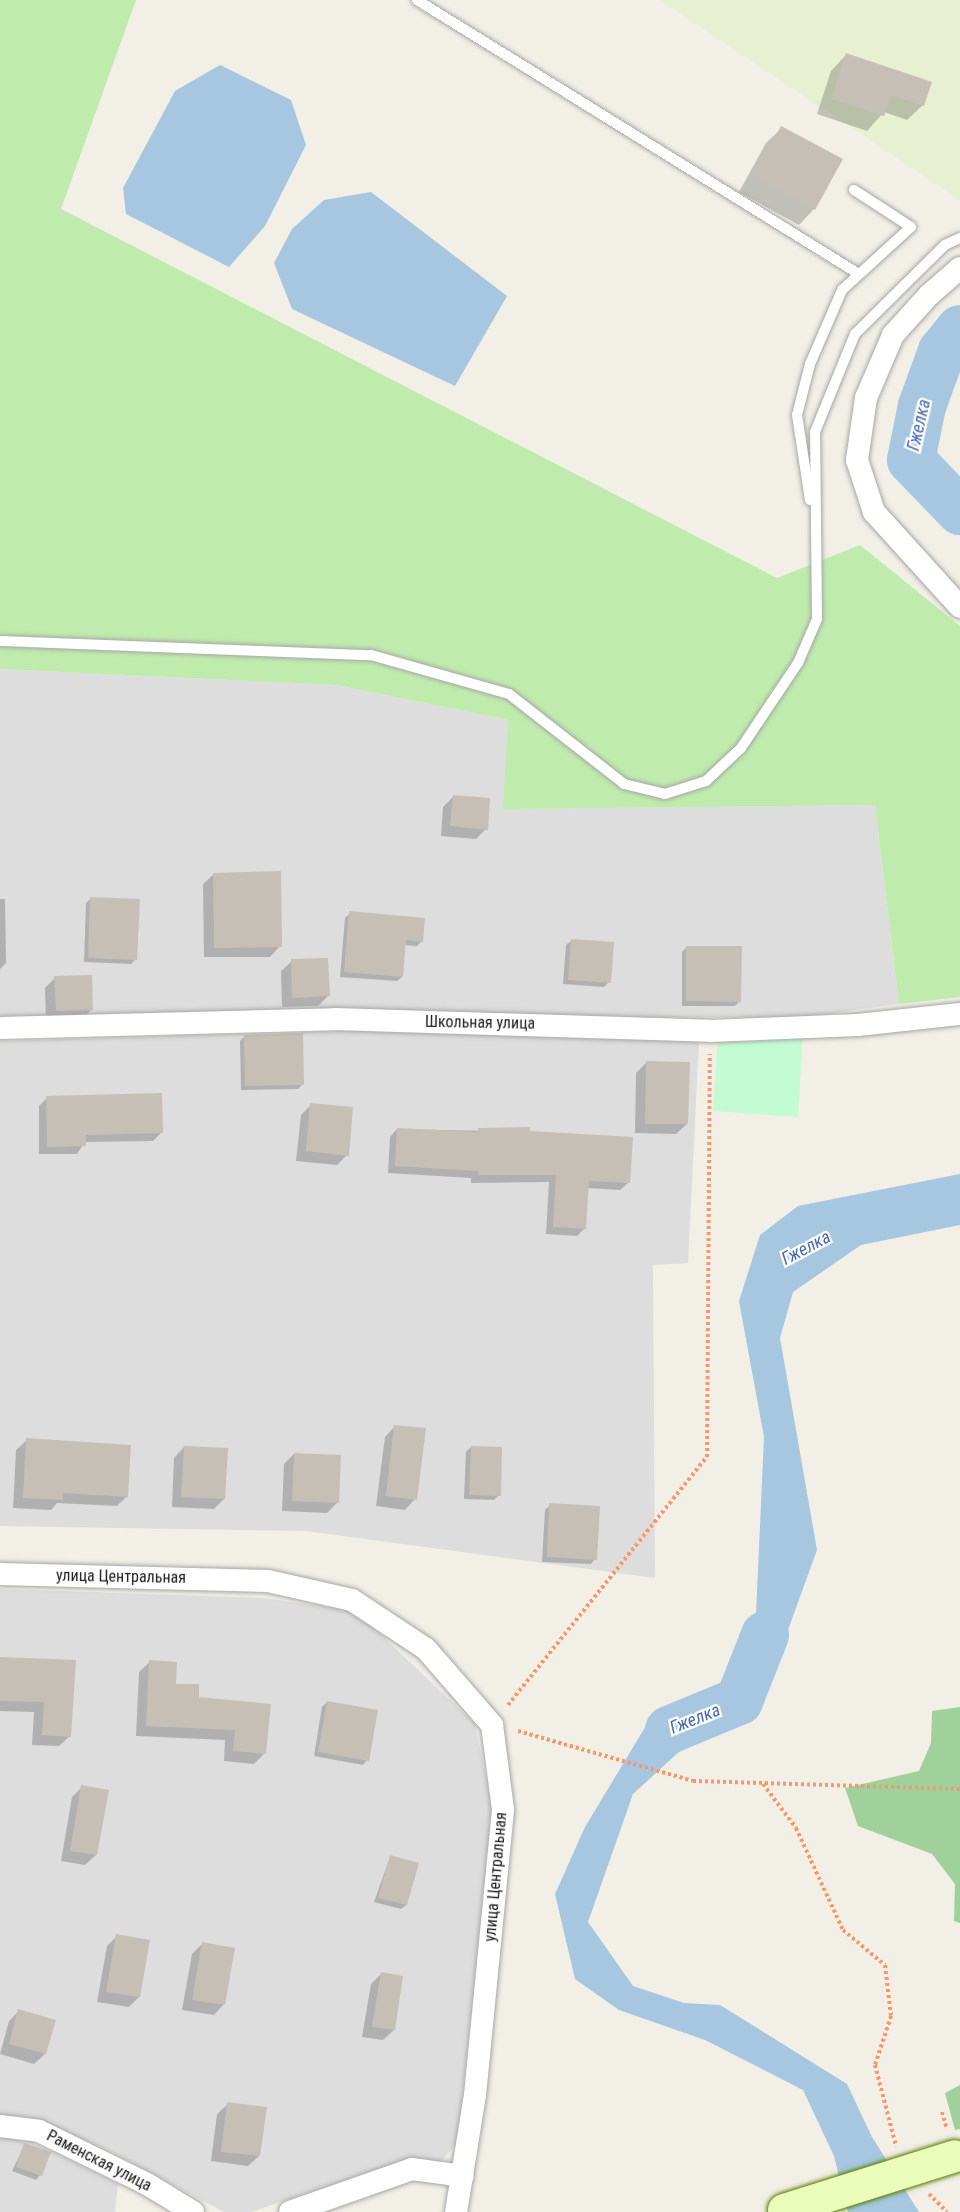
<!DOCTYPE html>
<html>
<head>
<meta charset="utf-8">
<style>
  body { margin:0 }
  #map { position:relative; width:960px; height:2212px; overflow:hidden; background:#f1efe6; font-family:"Roboto Condensed",sans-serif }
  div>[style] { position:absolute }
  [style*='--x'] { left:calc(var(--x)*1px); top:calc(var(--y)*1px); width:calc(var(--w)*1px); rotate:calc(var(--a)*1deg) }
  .residential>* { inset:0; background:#dedddd }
  .farmland>* { inset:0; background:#e8f0d2 }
  .grass>* { inset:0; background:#bfecac }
  .forest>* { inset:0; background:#a0d19a }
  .park>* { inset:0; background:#c3fbd2 }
  .water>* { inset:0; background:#a6c7df }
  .shadow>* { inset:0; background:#0003 }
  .river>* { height:48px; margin:-24px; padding:0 24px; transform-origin:24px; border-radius:24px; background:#a6c7df }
  .building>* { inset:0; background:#c6bfb5 }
  .path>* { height:4px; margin-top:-2px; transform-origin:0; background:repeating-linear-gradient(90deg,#fd966b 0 3px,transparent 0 6px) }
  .roads { filter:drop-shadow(0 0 2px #a7a7a7) drop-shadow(0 0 2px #a7a7a7) }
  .lane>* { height:10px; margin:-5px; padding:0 5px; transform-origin:5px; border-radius:5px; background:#fff }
  .street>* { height:22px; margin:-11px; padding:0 11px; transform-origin:11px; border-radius:11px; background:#fff }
  .bridges { filter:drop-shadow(0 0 2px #587c02) drop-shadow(0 0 2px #587c02) }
  .secondary-bridge>* { height:32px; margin:-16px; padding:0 16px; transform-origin:16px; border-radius:16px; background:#ebfbba }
  span { translate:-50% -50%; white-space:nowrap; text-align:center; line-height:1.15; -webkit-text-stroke:4.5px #fff; paint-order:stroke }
  .street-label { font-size:16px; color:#202020 }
  .water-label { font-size:18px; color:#496ab3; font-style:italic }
</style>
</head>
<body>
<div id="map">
  <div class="residential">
    <i style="clip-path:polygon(0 669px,336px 685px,508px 720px,504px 809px,875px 805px,899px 1004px,805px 1017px,0 1017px)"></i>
    <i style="clip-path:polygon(374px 1030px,699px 1041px,688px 1263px,653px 1265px,655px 1578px,306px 1531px,0 1526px,0 1041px)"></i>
    <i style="clip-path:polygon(0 1589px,264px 1598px,356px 1611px,475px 1724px,492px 1808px,458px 2141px,439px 2164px,411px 2158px,251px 2212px,224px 2212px,110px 2151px,39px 2119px,0 2115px)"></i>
    <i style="clip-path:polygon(0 2133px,17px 2135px,118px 2184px,115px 2212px,0 2212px)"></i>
  </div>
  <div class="farmland">
    <i style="clip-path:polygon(660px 0,960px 0,960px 200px)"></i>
  </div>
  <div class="grass">
    <i style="clip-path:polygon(0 0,136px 0,61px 209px,777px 578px,860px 545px,960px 626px,960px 997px,899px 1004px,875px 805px,503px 809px,508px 720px,336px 685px,0 669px)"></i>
  </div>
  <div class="forest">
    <i style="clip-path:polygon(960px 1707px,960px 1923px,954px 1921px,955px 1884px,932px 1854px,858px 1826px,845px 1788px,919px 1771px,931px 1743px,932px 1711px)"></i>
    <i style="clip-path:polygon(960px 2085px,960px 2129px,955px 2130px,945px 2093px)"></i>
  </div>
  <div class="park">
    <i style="clip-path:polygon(719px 1024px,803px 1026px,798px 1117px,713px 1111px)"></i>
  </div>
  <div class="water">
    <i style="clip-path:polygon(220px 65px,291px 100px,306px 145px,265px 226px,229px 267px,126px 214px,123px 188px,175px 91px)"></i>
    <i style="clip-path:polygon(371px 192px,507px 296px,455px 386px,292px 309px,274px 263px,292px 229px,324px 200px)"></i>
    <i style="clip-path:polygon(960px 1174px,960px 1225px,861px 1245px,793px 1292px,780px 1338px,817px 1550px,776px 1663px,633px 1794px,588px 1922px,633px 1986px,684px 2003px,720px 2005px,847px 2084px,872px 2137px,919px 2212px,848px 2212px,834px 2156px,803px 2090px,705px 2040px,619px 2010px,575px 1979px,555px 1894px,585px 1827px,647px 1724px,719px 1707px,756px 1614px,764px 1437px,739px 1301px,760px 1235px,798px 1206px)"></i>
  </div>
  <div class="shadow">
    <i style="clip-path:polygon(846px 55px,923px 105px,907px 120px,884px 112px,867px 131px,817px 114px,831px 71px)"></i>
    <i style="clip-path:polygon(782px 128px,814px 209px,799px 225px,739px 192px,766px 143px)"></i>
    <i style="clip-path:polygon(454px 796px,486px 829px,476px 839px,441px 836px,443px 807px)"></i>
    <i style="clip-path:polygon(214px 874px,280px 946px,270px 957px,204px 957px,203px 884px)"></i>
    <i style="clip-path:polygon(91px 898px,136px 959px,131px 964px,84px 962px,86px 903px)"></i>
    <i style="clip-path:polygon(0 899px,5px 899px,6px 963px,0 969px)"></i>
    <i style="clip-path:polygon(350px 913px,422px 941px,417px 946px,404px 945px,402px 977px,397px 981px,340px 977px,345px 918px)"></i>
    <i style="clip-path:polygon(571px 941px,609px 982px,604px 987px,563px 984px,566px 945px)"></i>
    <i style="clip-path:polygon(687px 947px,740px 1001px,735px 1006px,682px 1006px,682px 952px)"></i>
    <i style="clip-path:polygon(292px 961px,328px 996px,318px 1006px,282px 1007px,281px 971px)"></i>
    <i style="clip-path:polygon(55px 978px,92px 1009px,82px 1019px,46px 1021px,45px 988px)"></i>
    <i style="clip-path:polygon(245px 1036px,303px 1084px,298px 1089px,241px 1090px,240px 1041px)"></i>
    <i style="clip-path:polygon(646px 1063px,687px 1124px,676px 1134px,635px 1133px,636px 1073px)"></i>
    <i style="clip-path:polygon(47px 1098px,161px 1133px,153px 1141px,85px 1142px,77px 1154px,39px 1154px,39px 1106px)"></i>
    <i style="clip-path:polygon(311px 1105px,347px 1155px,337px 1165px,296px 1161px,301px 1115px)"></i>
    <i style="clip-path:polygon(397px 1129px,528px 1132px,628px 1183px,620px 1190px,587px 1188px,584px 1229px,577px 1236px,546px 1234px,549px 1182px,471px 1183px,471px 1178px,388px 1173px,390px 1137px)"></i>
    <i style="clip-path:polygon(395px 1426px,415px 1499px,405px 1510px,376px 1506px,385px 1437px)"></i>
    <i style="clip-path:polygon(27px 1440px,127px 1496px,117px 1506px,57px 1503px,51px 1510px,13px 1508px,16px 1450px)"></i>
    <i style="clip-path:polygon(184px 1447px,224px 1499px,214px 1509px,172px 1507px,174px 1458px)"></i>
    <i style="clip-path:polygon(471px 1447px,499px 1495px,494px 1500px,464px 1499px,466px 1452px)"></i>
    <i style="clip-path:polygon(294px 1454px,337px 1503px,327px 1513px,282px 1511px,284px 1464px)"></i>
    <i style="clip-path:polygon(550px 1505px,595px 1559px,591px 1564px,542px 1562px,545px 1510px)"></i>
    <i style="clip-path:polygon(0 1659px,74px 1661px,70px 1736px,59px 1746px,32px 1745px,34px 1712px,0 1711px)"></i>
    <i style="clip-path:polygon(150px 1662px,174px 1685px,197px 1699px,264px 1754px,254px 1764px,224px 1761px,225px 1740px,136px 1736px,139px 1672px)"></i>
    <i style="clip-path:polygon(327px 1702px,367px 1760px,363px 1765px,314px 1756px,322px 1707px)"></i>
    <i style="clip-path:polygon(82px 1787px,96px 1855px,85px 1865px,61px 1861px,72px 1797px)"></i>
    <i style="clip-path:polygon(390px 1857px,406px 1905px,401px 1909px,374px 1902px)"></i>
    <i style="clip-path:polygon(117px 1936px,139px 1997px,129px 2007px,97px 2002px,107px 1946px)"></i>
    <i style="clip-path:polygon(202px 1944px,224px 2004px,214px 2015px,182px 2010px,192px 1954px)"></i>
    <i style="clip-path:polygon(381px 1974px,394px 2030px,383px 2040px,362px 2037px,371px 1984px)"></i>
    <i style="clip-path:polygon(19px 2011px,45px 2054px,34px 2064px,0 2054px,9px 2021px)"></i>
    <i style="clip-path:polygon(228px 2104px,259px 2156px,248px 2166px,211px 2161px,217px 2114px)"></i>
    <i style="clip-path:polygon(25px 2144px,40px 2175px,36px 2180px,12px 2171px)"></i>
  </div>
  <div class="river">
    <i style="--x:960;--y:329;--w:28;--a:129"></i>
    <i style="--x:942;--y:351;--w:59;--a:110"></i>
    <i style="--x:922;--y:406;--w:55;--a:101.5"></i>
    <i style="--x:911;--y:460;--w:71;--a:46.1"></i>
    <i style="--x:669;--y:1730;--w:76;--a:-22.5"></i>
    <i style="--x:739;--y:1701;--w:71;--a:-68.5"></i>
  </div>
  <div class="building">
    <i style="clip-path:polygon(846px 53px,932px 82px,924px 106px,891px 95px,884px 116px,831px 99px)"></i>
    <i style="clip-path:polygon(781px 126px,843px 159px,815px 210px,753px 176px)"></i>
    <i style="clip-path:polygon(453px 795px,490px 798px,488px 830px,450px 826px)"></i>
    <i style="clip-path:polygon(281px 871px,282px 947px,214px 948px,213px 873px)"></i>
    <i style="clip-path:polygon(90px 897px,140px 899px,137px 960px,88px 958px)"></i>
    <i style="clip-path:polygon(349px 911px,425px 918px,423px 942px,406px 940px,403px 977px,344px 972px)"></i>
    <i style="clip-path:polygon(571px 939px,614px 942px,611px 983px,568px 980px)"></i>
    <i style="clip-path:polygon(686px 946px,742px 946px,741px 1002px,686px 1001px)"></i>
    <i style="clip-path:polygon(328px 958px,330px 996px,292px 998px,291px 959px)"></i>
    <i style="clip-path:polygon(92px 975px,93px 1010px,56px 1011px,54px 976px)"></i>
    <i style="clip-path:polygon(303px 1033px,304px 1085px,245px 1086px,244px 1035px)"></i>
    <i style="clip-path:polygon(646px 1061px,690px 1062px,688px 1124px,645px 1124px)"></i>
    <i style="clip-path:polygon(162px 1093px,163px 1133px,86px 1135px,86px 1146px,47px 1147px,46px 1096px)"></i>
    <i style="clip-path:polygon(310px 1103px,353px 1107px,349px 1156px,306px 1151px)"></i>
    <i style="clip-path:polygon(530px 1127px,530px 1131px,633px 1137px,630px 1183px,589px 1181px,586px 1229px,553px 1227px,556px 1175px,478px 1175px,478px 1171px,395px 1166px,397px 1128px,478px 1132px,478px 1128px)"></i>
    <i style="clip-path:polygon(394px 1425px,426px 1428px,417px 1500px,386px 1496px)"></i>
    <i style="clip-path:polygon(26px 1438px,131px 1445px,128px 1497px,63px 1493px,63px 1500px,23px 1498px)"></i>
    <i style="clip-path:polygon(184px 1446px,228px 1448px,225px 1499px,181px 1497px)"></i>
    <i style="clip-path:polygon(471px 1446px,502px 1447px,501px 1496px,469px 1495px)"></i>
    <i style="clip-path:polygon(294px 1453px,341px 1455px,339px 1503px,292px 1501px)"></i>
    <i style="clip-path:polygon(549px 1503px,600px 1506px,597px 1560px,547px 1557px)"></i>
    <i style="clip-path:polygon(0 1657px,76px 1660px,71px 1737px,42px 1735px,44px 1702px,0 1701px)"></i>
    <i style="clip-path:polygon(149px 1660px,177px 1662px,176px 1684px,199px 1684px,199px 1697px,271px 1704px,266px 1754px,233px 1751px,235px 1730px,146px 1726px)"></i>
    <i style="clip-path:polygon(327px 1701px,378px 1710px,369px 1761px,318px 1752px)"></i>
    <i style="clip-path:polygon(81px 1785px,109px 1790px,97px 1855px,70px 1851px)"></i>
    <i style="clip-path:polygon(390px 1855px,419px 1863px,407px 1905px,378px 1898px)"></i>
    <i style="clip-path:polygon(116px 1934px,150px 1940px,140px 1997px,106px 1992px)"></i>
    <i style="clip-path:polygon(202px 1942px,235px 1948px,225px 2005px,192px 2000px)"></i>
    <i style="clip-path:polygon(381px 1972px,403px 1976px,395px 2030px,372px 2027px)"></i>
    <i style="clip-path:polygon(18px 2009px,56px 2020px,46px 2054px,9px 2044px)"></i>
    <i style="clip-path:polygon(227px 2102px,267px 2107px,260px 2156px,221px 2152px)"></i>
    <i style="clip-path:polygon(24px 2143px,51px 2152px,42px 2176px,16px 2167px)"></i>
  </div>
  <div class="path">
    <i style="--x:508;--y:1705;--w:318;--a:-51.3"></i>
    <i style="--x:707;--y:1457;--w:403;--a:-89.6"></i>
    <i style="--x:518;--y:1731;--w:182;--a:15.9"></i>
    <i style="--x:693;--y:1781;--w:267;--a:1.7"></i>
    <i style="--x:763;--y:1784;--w:55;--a:53.1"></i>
    <i style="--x:796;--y:1828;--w:112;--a:65.3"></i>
    <i style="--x:843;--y:1930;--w:55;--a:39.8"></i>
    <i style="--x:885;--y:1965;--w:51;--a:83.3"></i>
    <i style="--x:891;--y:2016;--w:52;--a:108.1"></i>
    <i style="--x:875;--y:2065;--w:84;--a:75.5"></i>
    <i style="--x:942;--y:2112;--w:18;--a:74"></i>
    <i style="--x:929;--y:2194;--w:25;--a:45"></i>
  </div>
  <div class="roads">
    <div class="lane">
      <i style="--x:417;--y:0;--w:520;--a:31.8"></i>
      <i style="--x:810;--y:500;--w:86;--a:-98.7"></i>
      <i style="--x:797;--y:415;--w:53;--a:-75.7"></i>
      <i style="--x:810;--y:364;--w:81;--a:-66.6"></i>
      <i style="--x:842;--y:290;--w:93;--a:-42.4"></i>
      <i style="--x:911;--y:227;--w:68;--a:-147"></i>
      <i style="--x:0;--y:641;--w:371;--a:2.2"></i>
      <i style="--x:371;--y:655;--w:143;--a:15.8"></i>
      <i style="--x:509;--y:694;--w:146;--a:38"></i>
      <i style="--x:624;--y:784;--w:42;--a:13.7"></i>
      <i style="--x:665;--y:794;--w:43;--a:-17.6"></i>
      <i style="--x:706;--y:781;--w:48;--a:-43.3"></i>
      <i style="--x:741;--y:748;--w:102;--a:-56.2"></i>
      <i style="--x:798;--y:663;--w:48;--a:-66.6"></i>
      <i style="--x:817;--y:619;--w:187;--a:-90.6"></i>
      <i style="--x:815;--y:432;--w:106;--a:-67.8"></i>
      <i style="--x:855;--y:334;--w:127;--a:-44.7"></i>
      <i style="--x:945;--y:245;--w:17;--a:-25"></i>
    </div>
    <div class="street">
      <i style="--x:960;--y:268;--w:41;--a:138.9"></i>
      <i style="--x:929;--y:295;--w:54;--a:132"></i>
      <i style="--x:893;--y:335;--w:69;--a:113.2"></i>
      <i style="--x:866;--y:398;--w:63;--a:98.3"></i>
      <i style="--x:857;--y:460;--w:55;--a:71.9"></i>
      <i style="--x:874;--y:512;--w:128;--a:47.8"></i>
      <i style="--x:0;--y:1028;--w:335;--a:-1.5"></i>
      <i style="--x:335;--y:1019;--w:375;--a:1.8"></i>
      <i style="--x:710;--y:1031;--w:148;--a:-2.3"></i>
      <i style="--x:858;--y:1025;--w:103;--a:-6.2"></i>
      <i style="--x:0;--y:1574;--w:268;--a:1.5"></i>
      <i style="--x:268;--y:1581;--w:86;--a:12.7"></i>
      <i style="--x:352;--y:1600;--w:89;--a:33.5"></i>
      <i style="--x:426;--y:1649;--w:101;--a:49"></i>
      <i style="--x:492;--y:1725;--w:86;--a:82.6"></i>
      <i style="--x:503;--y:1810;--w:286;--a:95.6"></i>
      <i style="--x:475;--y:2095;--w:119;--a:99.2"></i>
      <i style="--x:0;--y:2126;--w:39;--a:7"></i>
      <i style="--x:39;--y:2131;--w:120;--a:26.1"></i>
      <i style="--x:147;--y:2184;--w:54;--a:31.3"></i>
      <i style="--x:290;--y:2212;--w:129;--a:-19.4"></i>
      <i style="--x:412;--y:2169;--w:51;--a:7.8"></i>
    </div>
  </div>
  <div class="bridges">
    <div class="secondary-bridge">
      <i style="--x:784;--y:2210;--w:179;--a:-17.5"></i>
    </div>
  </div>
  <div class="street-label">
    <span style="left:480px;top:1023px;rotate:1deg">Школьная улица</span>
    <span style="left:121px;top:1577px;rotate:1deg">улица Центральная</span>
    <span style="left:496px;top:1877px;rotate:-85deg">улица Центральная</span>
    <span style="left:99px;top:2161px;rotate:27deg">Раменская улица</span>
  </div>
  <div class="water-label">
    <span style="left:919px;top:425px;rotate:-77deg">Гжелка</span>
    <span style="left:806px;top:1248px;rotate:-28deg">Гжелка</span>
    <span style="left:695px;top:1719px;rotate:-22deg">Гжелка</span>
  </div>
</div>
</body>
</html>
